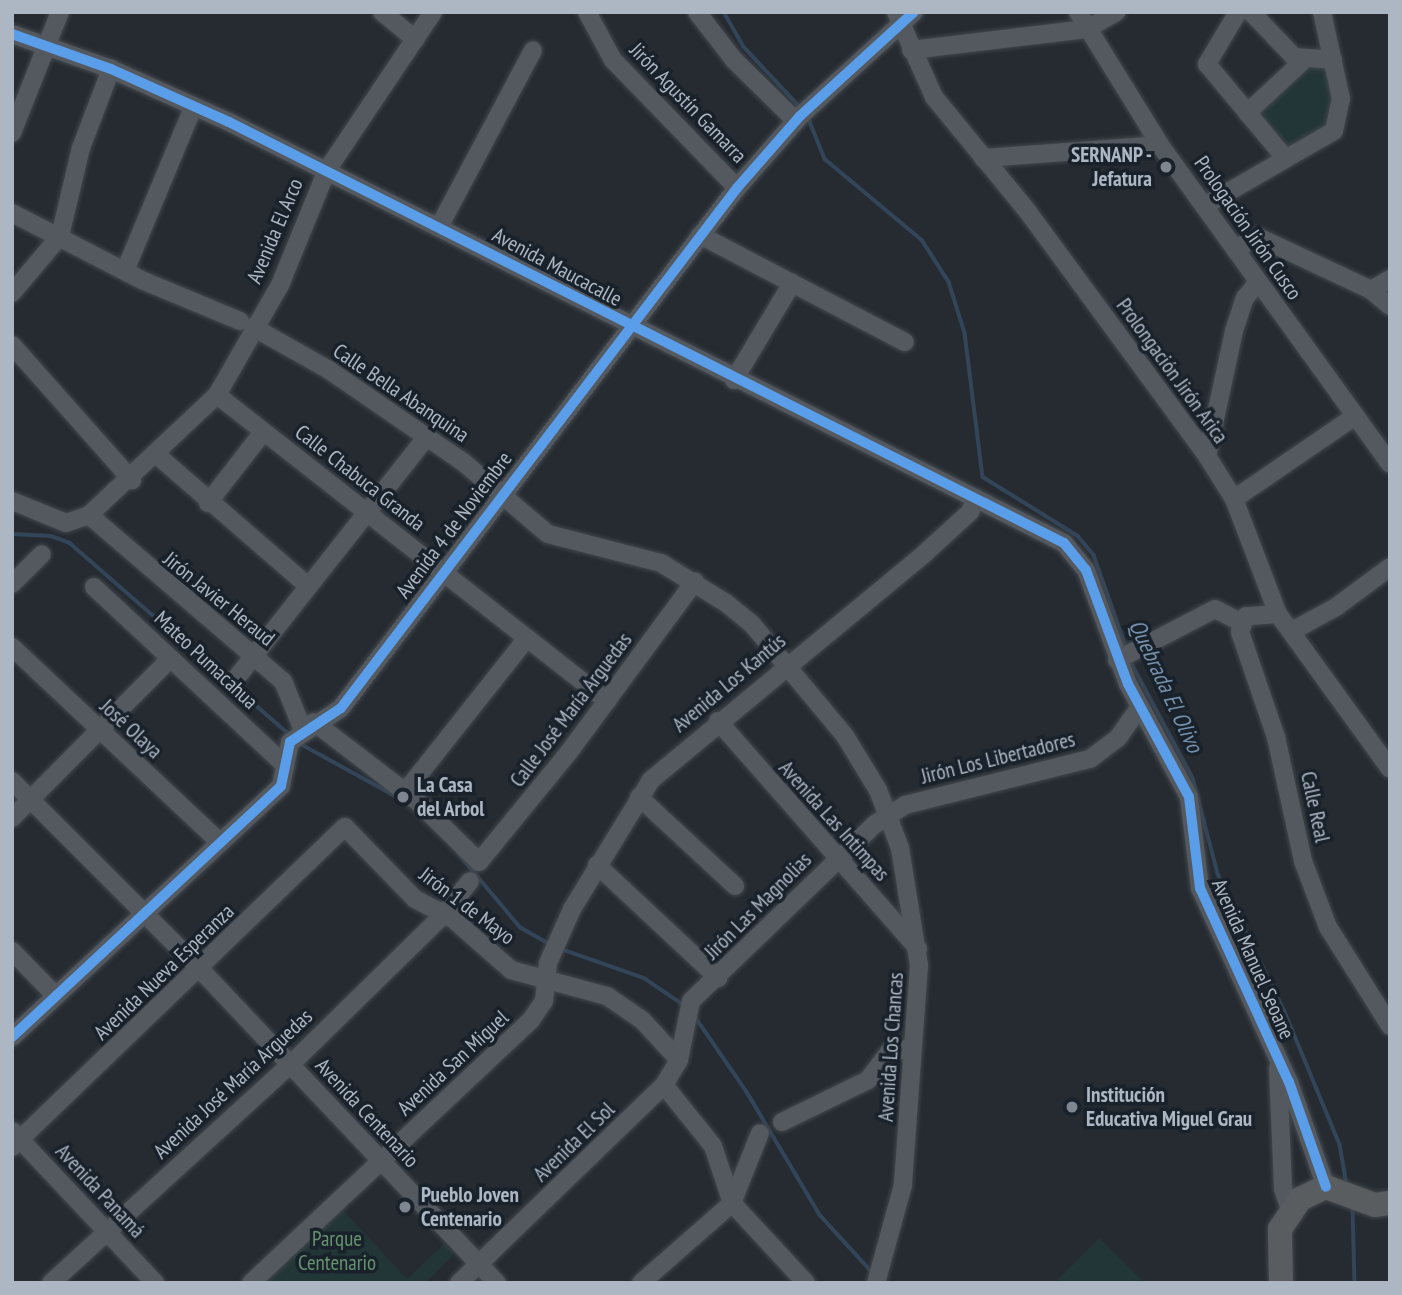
<!DOCTYPE html>
<html>
<head>
<meta charset="utf-8">
<style>
  body { margin:0 }
  #map { position:relative; width:1402px; height:1295px; overflow:hidden; background:#252b31; font-family:"PT Sans Narrow",sans-serif }
  div>[style] { position:absolute }
  [style*='--x'] { left:calc(var(--x)*1px); top:calc(var(--y)*1px); width:calc(var(--w)*1px); rotate:calc(var(--a)*1deg) }
  .green>* { inset:0; background:#233637 }
  .stream>* { height:3.5px; margin:-1.75px; padding:0 1.75px; transform-origin:1.75px; border-radius:1.75px; background:#334559 }
  .roads { filter:drop-shadow(0 0 2px #42474c) drop-shadow(0 0 2px #42474c) }
  .minor>* { height:18px; margin:-9px; padding:0 9px; transform-origin:9px; border-radius:9px; background:#545960 }
  .highway>* { height:24px; margin:-12px; padding:0 12px; transform-origin:12px; border-radius:12px; background:#595d60 }
  .cycleway>* { height:10px; margin:-5px; padding:0 5px; transform-origin:5px; border-radius:5px; background:#5a9eea }
  .dots>* { width:19px; height:19px; translate:-50% -50%; box-sizing:border-box; border:4px solid #19222b; border-radius:50% }
  span { translate:-50% -50%; white-space:nowrap; text-align:center; line-height:1.15; -webkit-text-stroke:7px #19222b; paint-order:stroke }
  .street-label { font-size:21px; color:#adb7c4 }
  .poi-label { font-size:21px; color:#adb7c4; font-weight:700 }
  .right { translate:-100% -50%; text-align:right }
  .left { translate:0 -50%; text-align:left }
  .park-label { font-size:21px; color:#66936e }
  .water-label { font-size:23px; color:#7690ab; font-style:italic }
  .frame { position:absolute; inset:0; border:14px solid #adb7c4; pointer-events:none }
</style>
</head>
<body>
<div id="map">
  <div class="green">
    <i style="clip-path:polygon(1310px 64px,1326px 67px,1337px 102px,1330px 130px,1287px 149px,1257px 117px,1258px 108px)"></i>
    <i style="clip-path:polygon(339px 1206px,407px 1279px,445px 1243px,454px 1254px,425px 1283px,258px 1283px)"></i>
    <i style="clip-path:polygon(1099px 1238px,1145px 1283px,1055px 1283px)"></i>
  </div>
  <div class="stream">
    <i style="--x:724;--y:12;--w:40;--a:60.3"></i>
    <i style="--x:744;--y:47;--w:83;--a:46.9"></i>
    <i style="--x:808;--y:117;--w:45;--a:68"></i>
    <i style="--x:825;--y:159;--w:126;--a:39.9"></i>
    <i style="--x:922;--y:240;--w:50;--a:57.3"></i>
    <i style="--x:949;--y:282;--w:53;--a:72.6"></i>
    <i style="--x:965;--y:333;--w:145;--a:82.9"></i>
    <i style="--x:983;--y:477;--w:112;--a:31.8"></i>
    <i style="--x:1078;--y:536;--w:25;--a:50"></i>
    <i style="--x:1094;--y:555;--w:100;--a:70.7"></i>
    <i style="--x:12;--y:534;--w:39;--a:3"></i>
    <i style="--x:51;--y:536;--w:20;--a:20"></i>
    <i style="--x:70;--y:543;--w:292;--a:41.1"></i>
    <i style="--x:1130;--y:660;--w:134;--a:61.9"></i>
    <i style="--x:1193;--y:778;--w:99;--a:75.4"></i>
    <i style="--x:1218;--y:874;--w:153;--a:64.1"></i>
    <i style="--x:1285;--y:1012;--w:144;--a:67.5"></i>
    <i style="--x:1340;--y:1145;--w:39;--a:80"></i>
    <i style="--x:299;--y:743;--w:114;--a:28.8"></i>
    <i style="--x:458;--y:853;--w:97;--a:50"></i>
    <i style="--x:520;--y:927;--w:36;--a:30"></i>
    <i style="--x:561;--y:949;--w:88;--a:19.3"></i>
    <i style="--x:644;--y:978;--w:48;--a:34"></i>
    <i style="--x:694;--y:1015;--w:93;--a:55.5"></i>
    <i style="--x:747;--y:1092;--w:143;--a:59.3"></i>
    <i style="--x:820;--y:1215;--w:77;--a:47.6"></i>
    <i style="--x:1353;--y:1208;--w:75;--a:88.5"></i>
  </div>
  <div class="roads">
    <div class="minor">
      <i style="--x:382;--y:12;--w:43;--a:39.3"></i>
      <i style="--x:587;--y:12;--w:55;--a:61.6"></i>
      <i style="--x:613;--y:60;--w:178;--a:45.9"></i>
      <i style="--x:697;--y:12;--w:61;--a:52.4"></i>
      <i style="--x:734;--y:60;--w:87;--a:44.5"></i>
      <i style="--x:896;--y:12;--w:93;--a:65.9"></i>
      <i style="--x:934;--y:97;--w:149;--a:50.7"></i>
      <i style="--x:1028;--y:212;--w:303;--a:53.7"></i>
      <i style="--x:1207;--y:456;--w:51;--a:57.9"></i>
      <i style="--x:1234;--y:499;--w:123;--a:69.1"></i>
      <i style="--x:1278;--y:614;--w:191;--a:54.1"></i>
      <i style="--x:1078;--y:12;--w:156;--a:58.3"></i>
      <i style="--x:1160;--y:145;--w:393;--a:54.2"></i>
      <i style="--x:1238;--y:12;--w:61;--a:120.8"></i>
      <i style="--x:1207;--y:64;--w:122;--a:50.3"></i>
      <i style="--x:1251;--y:12;--w:62;--a:46.3"></i>
      <i style="--x:1294;--y:57;--w:39;--a:4"></i>
      <i style="--x:12;--y:34;--w:105;--a:19.5"></i>
      <i style="--x:111;--y:69;--w:129;--a:24.2"></i>
      <i style="--x:229;--y:122;--w:935;--a:26.76"></i>
      <i style="--x:1064;--y:543;--w:35;--a:51"></i>
      <i style="--x:1086;--y:570;--w:121;--a:69.8"></i>
      <i style="--x:1128;--y:684;--w:128;--a:61.6"></i>
      <i style="--x:1189;--y:797;--w:92;--a:83.1"></i>
      <i style="--x:1200;--y:888;--w:213;--a:65.4"></i>
      <i style="--x:1289;--y:1082;--w:111;--a:70.6"></i>
      <i style="--x:911;--y:50;--w:177;--a:-6.8"></i>
      <i style="--x:1087;--y:29;--w:34;--a:-30"></i>
      <i style="--x:1247;--y:113;--w:76;--a:-42.9"></i>
      <i style="--x:12;--y:133;--w:130;--a:-68.4"></i>
      <i style="--x:983;--y:158;--w:177;--a:-4.2"></i>
      <i style="--x:1204;--y:206;--w:150;--a:-30"></i>
      <i style="--x:1334;--y:131;--w:33;--a:-78"></i>
      <i style="--x:1341;--y:99;--w:89;--a:-102.3"></i>
      <i style="--x:12;--y:213;--w:148;--a:27.3"></i>
      <i style="--x:144;--y:281;--w:104;--a:22.6"></i>
      <i style="--x:439;--y:227;--w:200;--a:-62"></i>
      <i style="--x:700;--y:235;--w:231;--a:27.6"></i>
      <i style="--x:1235;--y:249;--w:26;--a:-28"></i>
      <i style="--x:1258;--y:237;--w:125;--a:25.1"></i>
      <i style="--x:1371;--y:290;--w:25;--a:40"></i>
      <i style="--x:125;--y:271;--w:177;--a:-67.4"></i>
      <i style="--x:1371;--y:290;--w:22;--a:-30"></i>
      <i style="--x:12;--y:293;--w:75;--a:-49.9"></i>
      <i style="--x:60;--y:236;--w:90;--a:-76.6"></i>
      <i style="--x:81;--y:148;--w:85;--a:-69.2"></i>
      <i style="--x:253;--y:327;--w:87;--a:29.5"></i>
      <i style="--x:329;--y:370;--w:163;--a:34.5"></i>
      <i style="--x:463;--y:462;--w:111;--a:40.3"></i>
      <i style="--x:548;--y:534;--w:117;--a:14.4"></i>
      <i style="--x:661;--y:563;--w:76;--a:31.6"></i>
      <i style="--x:726;--y:603;--w:32;--a:39"></i>
      <i style="--x:751;--y:623;--w:147;--a:50.2"></i>
      <i style="--x:845;--y:736;--w:63;--a:58.6"></i>
      <i style="--x:878;--y:790;--w:62;--a:69.2"></i>
      <i style="--x:900;--y:848;--w:119;--a:80.8"></i>
      <i style="--x:919;--y:965;--w:221;--a:94.2"></i>
      <i style="--x:903;--y:1185;--w:102;--a:105.4"></i>
      <i style="--x:12;--y:345;--w:181;--a:48.4"></i>
      <i style="--x:734;--y:380;--w:113;--a:-59.1"></i>
      <i style="--x:217;--y:395;--w:496;--a:38.1"></i>
      <i style="--x:158;--y:456;--w:197;--a:40.9"></i>
      <i style="--x:1207;--y:456;--w:128;--a:-77.8"></i>
      <i style="--x:1234;--y:331;--w:35;--a:-72"></i>
      <i style="--x:1245;--y:298;--w:21;--a:-51"></i>
      <i style="--x:1234;--y:499;--w:147;--a:-34.4"></i>
      <i style="--x:12;--y:501;--w:58;--a:22.2"></i>
      <i style="--x:66;--y:523;--w:24;--a:-19"></i>
      <i style="--x:89;--y:515;--w:175;--a:-43.2"></i>
      <i style="--x:217;--y:395;--w:127;--a:-60.2"></i>
      <i style="--x:280;--y:285;--w:124;--a:-67.8"></i>
      <i style="--x:327;--y:170;--w:190;--a:-56.1"></i>
      <i style="--x:208;--y:503;--w:90;--a:-52.2"></i>
      <i style="--x:89;--y:515;--w:255;--a:40.6"></i>
      <i style="--x:283;--y:681;--w:53;--a:67.8"></i>
      <i style="--x:12;--y:584;--w:42;--a:-45"></i>
      <i style="--x:94;--y:587;--w:262;--a:43"></i>
      <i style="--x:1278;--y:614;--w:32;--a:176"></i>
      <i style="--x:1246;--y:616;--w:17;--a:111"></i>
      <i style="--x:1240;--y:632;--w:111;--a:71.1"></i>
      <i style="--x:1276;--y:737;--w:127;--a:77.7"></i>
      <i style="--x:1303;--y:861;--w:71;--a:69.3"></i>
      <i style="--x:1328;--y:927;--w:117;--a:57.9"></i>
      <i style="--x:1292;--y:631;--w:50;--a:-28.6"></i>
      <i style="--x:1336;--y:607;--w:67;--a:-36.5"></i>
      <i style="--x:12;--y:647;--w:285;--a:43.2"></i>
      <i style="--x:1117;--y:660;--w:110;--a:-27.5"></i>
      <i style="--x:1215;--y:609;--w:28;--a:27"></i>
      <i style="--x:237;--y:677;--w:305;--a:-51.7"></i>
      <i style="--x:718;--y:721;--w:303;--a:48.7"></i>
      <i style="--x:314;--y:722;--w:130;--a:37.5"></i>
      <i style="--x:417;--y:801;--w:87;--a:44.5"></i>
      <i style="--x:479;--y:862;--w:142;--a:-50.7"></i>
      <i style="--x:569;--y:752;--w:212;--a:-53.6"></i>
      <i style="--x:12;--y:781;--w:264;--a:45"></i>
      <i style="--x:199;--y:968;--w:434;--a:46.6"></i>
      <i style="--x:405;--y:792;--w:196;--a:-51.6"></i>
      <i style="--x:639;--y:797;--w:131;--a:42.8"></i>
      <i style="--x:12;--y:818;--w:224;--a:-45.2"></i>
      <i style="--x:597;--y:865;--w:166;--a:43"></i>
      <i style="--x:12;--y:951;--w:62;--a:45.7"></i>
      <i style="--x:12;--y:1037;--w:368;--a:-43"></i>
      <i style="--x:281;--y:786;--w:45;--a:-78.4"></i>
      <i style="--x:290;--y:742;--w:61;--a:-33.7"></i>
      <i style="--x:341;--y:708;--w:654;--a:-52.71"></i>
      <i style="--x:737;--y:188;--w:96;--a:-48.8"></i>
      <i style="--x:800;--y:116;--w:154;--a:-42.4"></i>
      <i style="--x:1278;--y:1068;--w:121;--a:87.6"></i>
      <i style="--x:1283;--y:1189;--w:21;--a:71"></i>
      <i style="--x:664;--y:1085;--w:78;--a:51.2"></i>
      <i style="--x:713;--y:1146;--w:60;--a:71.6"></i>
      <i style="--x:732;--y:1203;--w:109;--a:47.2"></i>
      <i style="--x:782;--y:1122;--w:96;--a:-26"></i>
      <i style="--x:868;--y:1080;--w:35;--a:-53"></i>
      <i style="--x:889;--y:1052;--w:24;--a:-9"></i>
      <i style="--x:12;--y:1131;--w:209;--a:46.7"></i>
      <i style="--x:12;--y:1147;--w:462;--a:-43.9"></i>
      <i style="--x:345;--y:827;--w:100;--a:45.8"></i>
      <i style="--x:415;--y:899;--w:43;--a:27.8"></i>
      <i style="--x:453;--y:919;--w:77;--a:41.3"></i>
      <i style="--x:511;--y:970;--w:99;--a:15.2"></i>
      <i style="--x:607;--y:996;--w:42;--a:34.4"></i>
      <i style="--x:642;--y:1020;--w:54;--a:47.2"></i>
      <i style="--x:51;--y:1283;--w:325;--a:-42.4"></i>
      <i style="--x:291;--y:1064;--w:213;--a:-44.4"></i>
      <i style="--x:443;--y:915;--w:43;--a:-51.5"></i>
      <i style="--x:251;--y:1283;--w:384;--a:-43.2"></i>
      <i style="--x:531;--y:1020;--w:23;--a:-56"></i>
      <i style="--x:544;--y:1001;--w:38;--a:-84"></i>
      <i style="--x:548;--y:963;--w:59;--a:-66"></i>
      <i style="--x:572;--y:909;--w:151;--a:-58.5"></i>
      <i style="--x:651;--y:780;--w:356;--a:-39.6"></i>
      <i style="--x:925;--y:553;--w:61;--a:-42.3"></i>
      <i style="--x:970;--y:512;--w:15;--a:-67"></i>
      <i style="--x:459;--y:1283;--w:285;--a:-44"></i>
      <i style="--x:664;--y:1085;--w:29;--a:-59"></i>
      <i style="--x:679;--y:1060;--w:60;--a:-78.5"></i>
      <i style="--x:691;--y:1001;--w:255;--a:-43.9"></i>
      <i style="--x:875;--y:824;--w:36;--a:-32"></i>
      <i style="--x:905;--y:805;--w:191;--a:-14"></i>
      <i style="--x:1090;--y:759;--w:35;--a:-37"></i>
      <i style="--x:1118;--y:738;--w:38;--a:-55"></i>
      <i style="--x:641;--y:1283;--w:121;--a:-41.3"></i>
      <i style="--x:732;--y:1203;--w:75;--a:-68.2"></i>
    </div>
    <div class="highway">
      <i style="--x:1281;--y:1283;--w:54;--a:-91.1"></i>
      <i style="--x:1280;--y:1229;--w:36;--a:-56"></i>
      <i style="--x:1300;--y:1199;--w:29;--a:-25"></i>
      <i style="--x:1326;--y:1187;--w:52;--a:20.2"></i>
      <i style="--x:1375;--y:1205;--w:15;--a:-8"></i>
    </div>
  </div>
  <div class="cycleway">
    <i style="--x:12;--y:34;--w:105;--a:19.5"></i>
    <i style="--x:111;--y:69;--w:129;--a:24.2"></i>
    <i style="--x:229;--y:122;--w:935;--a:26.76"></i>
    <i style="--x:1064;--y:543;--w:35;--a:51"></i>
    <i style="--x:1086;--y:570;--w:121;--a:69.8"></i>
    <i style="--x:1128;--y:684;--w:128;--a:61.6"></i>
    <i style="--x:1189;--y:797;--w:92;--a:83.1"></i>
    <i style="--x:1200;--y:888;--w:213;--a:65.4"></i>
    <i style="--x:1289;--y:1082;--w:111;--a:70.6"></i>
    <i style="--x:12;--y:1037;--w:368;--a:-43"></i>
    <i style="--x:281;--y:786;--w:45;--a:-78.4"></i>
    <i style="--x:290;--y:742;--w:61;--a:-33.7"></i>
    <i style="--x:341;--y:708;--w:654;--a:-52.71"></i>
    <i style="--x:737;--y:188;--w:96;--a:-48.8"></i>
    <i style="--x:800;--y:116;--w:154;--a:-42.4"></i>
  </div>
  <div class="dots">
    <i style="left:1166px;top:167px;background:#7d8691"></i>
    <i style="left:403px;top:797px;background:#7d8691"></i>
    <i style="left:1072px;top:1107px;background:#7d8691"></i>
    <i style="left:405px;top:1207px;background:#7d8691"></i>
  </div>
  <div class="street-label">
    <span style="left:688px;top:103px;rotate:46deg">Jirón Agustín Gamarra</span>
    <span style="left:1248px;top:228px;rotate:55deg">Prologación Jirón Cusco</span>
    <span style="left:275px;top:231px;rotate:-67deg">Avenida El Arco</span>
    <span style="left:557px;top:267px;rotate:28deg">Avenida Maucacalle</span>
    <span style="left:1172px;top:371px;rotate:54deg">Prolongación Jirón Arica</span>
    <span style="left:401px;top:393px;rotate:34deg">Calle Bella Abanquina</span>
    <span style="left:360px;top:478px;rotate:38deg">Calle Chabuca Granda</span>
    <span style="left:454px;top:525px;rotate:-53deg">Avenida 4 de Noviembre</span>
    <span style="left:219px;top:599px;rotate:39deg">Jirón Javier Heraud</span>
    <span style="left:206px;top:660px;rotate:43deg">Mateo Pumacahua</span>
    <span style="left:729px;top:683px;rotate:-40deg">Avenida Los Kantús</span>
    <span style="left:571px;top:710px;rotate:-53deg">Calle José María Arguedas</span>
    <span style="left:131px;top:729px;rotate:43deg">José Olaya</span>
    <span style="left:998px;top:758px;rotate:-14deg">Jirón Los Libertadores</span>
    <span style="left:1315px;top:807px;rotate:78deg">Calle Real</span>
    <span style="left:834px;top:821px;rotate:48deg">Avenida Las Intimpas</span>
    <span style="left:467px;top:906px;rotate:37deg">Jirón 1 de Mayo</span>
    <span style="left:758px;top:906px;rotate:-45deg">Jirón Las Magnolias</span>
    <span style="left:1253px;top:959px;rotate:66deg">Avenida Manuel Seoane</span>
    <span style="left:164px;top:972px;rotate:-44deg">Avenida Nueva Esperanza</span>
    <span style="left:891px;top:1047px;rotate:-86deg">Avenida Los Chancas</span>
    <span style="left:453px;top:1063px;rotate:-43deg">Avenida San Miguel</span>
    <span style="left:233px;top:1084px;rotate:-43deg">Avenida José María Arguedas</span>
    <span style="left:367px;top:1113px;rotate:47deg">Avenida Centenario</span>
    <span style="left:574px;top:1142px;rotate:-44deg">Avenida El Sol</span>
    <span style="left:100px;top:1191px;rotate:47deg">Avenida Panamá</span>
  </div>
  <div class="poi-label">
    <span class="right" style="left:1152px;top:167px">SERNANP -<br>Jefatura</span>
    <span class="left" style="left:417px;top:797px">La Casa<br>del Arbol</span>
    <span class="left" style="left:1086px;top:1107px">Institución<br>Educativa Miguel Grau</span>
    <span class="left" style="left:421px;top:1207px">Pueblo Joven<br>Centenario</span>
  </div>
  <div class="park-label">
    <span style="left:337px;top:1251px">Parque<br>Centenario</span>
  </div>
  <div class="water-label">
    <span style="left:1166px;top:686px;rotate:65deg">Quebrada El Olivo</span>
  </div>
  <div class="frame"></div>
</div>
</body>
</html>
